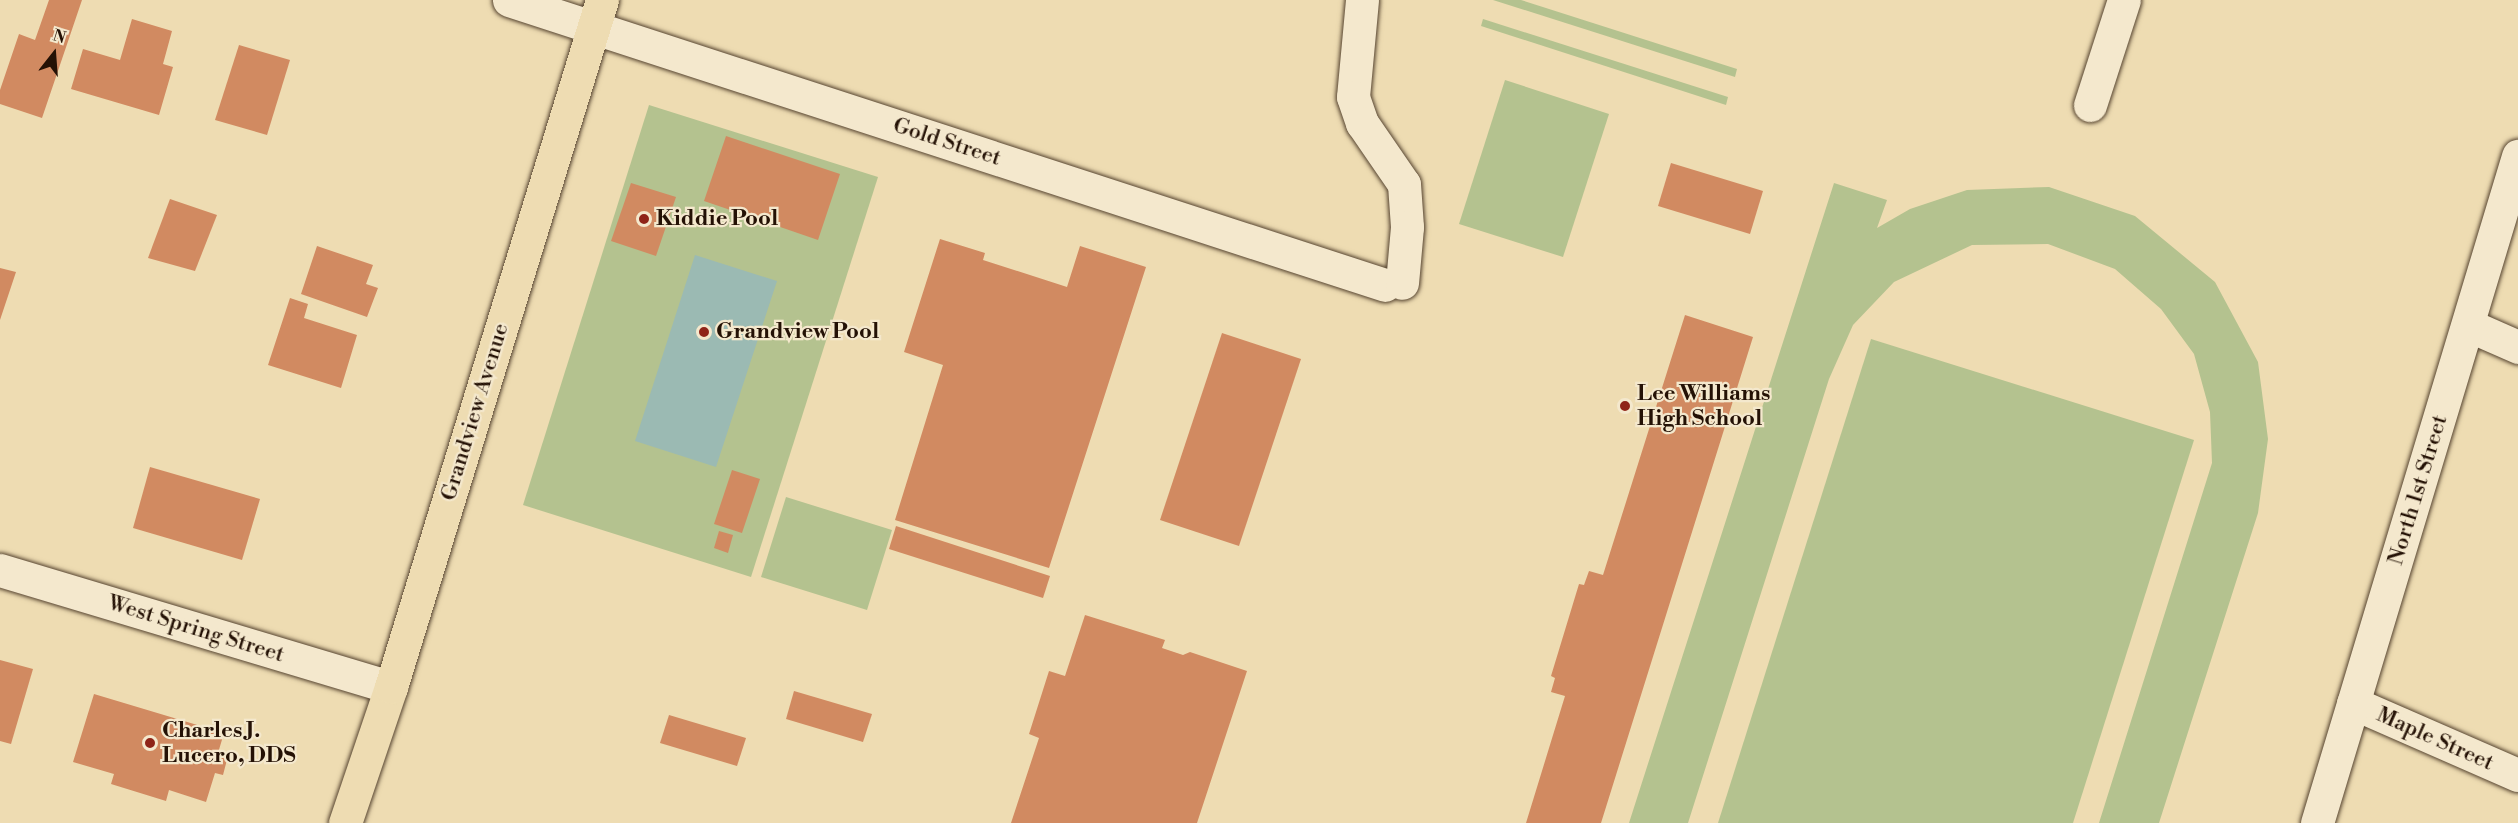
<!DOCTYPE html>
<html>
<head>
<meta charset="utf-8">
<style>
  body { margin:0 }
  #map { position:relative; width:2518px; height:823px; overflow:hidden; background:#eedcb2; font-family:"Libre Bodoni",serif }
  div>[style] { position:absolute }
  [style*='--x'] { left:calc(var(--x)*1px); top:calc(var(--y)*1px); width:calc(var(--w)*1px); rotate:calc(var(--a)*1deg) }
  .green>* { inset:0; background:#b4c28f }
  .water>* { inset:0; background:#9bbab3 }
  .building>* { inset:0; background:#d18a61 }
  .roads { filter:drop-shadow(0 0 2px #564430) drop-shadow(0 0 2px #564430) }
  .minor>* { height:33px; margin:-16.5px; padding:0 16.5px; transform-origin:16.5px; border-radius:16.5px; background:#f4e8cd }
  .major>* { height:33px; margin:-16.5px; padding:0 16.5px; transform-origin:16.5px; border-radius:16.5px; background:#eedcb2 }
  .dots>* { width:16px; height:16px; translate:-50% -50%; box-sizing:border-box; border:3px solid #f4e8cd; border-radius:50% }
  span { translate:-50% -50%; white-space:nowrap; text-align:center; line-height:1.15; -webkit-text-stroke:4.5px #f4e8cd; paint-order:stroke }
  .street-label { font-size:22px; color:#241105 }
  .poi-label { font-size:22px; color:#241105; font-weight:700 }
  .left { translate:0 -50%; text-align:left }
  .north { position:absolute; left:24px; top:24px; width:60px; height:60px; -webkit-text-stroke:4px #f4e8cd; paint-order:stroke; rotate:17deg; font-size:16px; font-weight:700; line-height:24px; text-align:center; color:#241105 }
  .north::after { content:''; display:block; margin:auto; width:21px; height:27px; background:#241105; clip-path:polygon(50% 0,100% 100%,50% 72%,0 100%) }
</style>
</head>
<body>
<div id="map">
  <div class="green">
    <i style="clip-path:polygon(1493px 0,1521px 0,1737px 69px,1735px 77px)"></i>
    <i style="clip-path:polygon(1483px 19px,1728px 97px,1726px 105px,1481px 26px)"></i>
    <i style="clip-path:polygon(1505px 80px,1609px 114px,1563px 257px,1459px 224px)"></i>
    <i style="clip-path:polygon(649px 105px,878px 177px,751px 577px,523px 505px)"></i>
    <i style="clip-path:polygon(1834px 183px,1887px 200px,1877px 228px,1910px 209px,1967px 190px,2049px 187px,2135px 216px,2215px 282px,2258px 362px,2268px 439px,2258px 513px,2159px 823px,2099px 823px,2212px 463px,2210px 412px,2194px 354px,2161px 309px,2115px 269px,2048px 244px,1972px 245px,1894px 282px,1853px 325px,1829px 379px,1688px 823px,1629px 823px)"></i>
    <i style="clip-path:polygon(1871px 339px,2194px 440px,2073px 823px,1718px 823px)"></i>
    <i style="clip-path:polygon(786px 497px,892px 530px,867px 610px,761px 577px)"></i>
  </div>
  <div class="water">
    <i style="clip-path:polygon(695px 255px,777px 281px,716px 467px,635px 441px)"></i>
  </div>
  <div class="building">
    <i style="clip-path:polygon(49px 0,82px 0,42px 118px,0 104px,0 90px,19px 34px,35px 40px)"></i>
    <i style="clip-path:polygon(132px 19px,172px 31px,163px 64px,173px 67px,159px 115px,71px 89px,83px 49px,120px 60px)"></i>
    <i style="clip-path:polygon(239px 45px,290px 60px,267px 135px,215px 120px)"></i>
    <i style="clip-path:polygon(726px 136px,840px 174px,818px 240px,704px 201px)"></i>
    <i style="clip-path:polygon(1671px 163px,1763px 191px,1750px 234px,1658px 206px)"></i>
    <i style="clip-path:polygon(631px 183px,676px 197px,656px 256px,611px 241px)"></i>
    <i style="clip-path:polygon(170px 199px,217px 215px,195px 271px,148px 258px)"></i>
    <i style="clip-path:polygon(940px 239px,985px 253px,983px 260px,1067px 287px,1080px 246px,1146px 267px,1049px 568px,895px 520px,943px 365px,904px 352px)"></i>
    <i style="clip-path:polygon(317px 246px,373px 265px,366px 284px,378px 288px,367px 317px,301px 294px)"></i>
    <i style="clip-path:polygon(0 268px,16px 272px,0 320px)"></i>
    <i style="clip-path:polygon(290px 298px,308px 304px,304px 318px,357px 335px,341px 388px,268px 365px)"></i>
    <i style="clip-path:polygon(1685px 315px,1753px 337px,1601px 823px,1526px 823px,1565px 696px,1551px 692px,1555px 678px,1551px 676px,1579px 584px,1584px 585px,1589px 571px,1603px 575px)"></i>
    <i style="clip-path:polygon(1222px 333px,1301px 359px,1239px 546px,1160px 520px)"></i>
    <i style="clip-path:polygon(150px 467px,260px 499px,242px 560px,133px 528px)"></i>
    <i style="clip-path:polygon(732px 470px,760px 479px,742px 533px,714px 524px)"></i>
    <i style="clip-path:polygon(896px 526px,1050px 576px,1043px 598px,889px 549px)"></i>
    <i style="clip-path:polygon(719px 531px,733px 535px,728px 553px,714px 548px)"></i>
    <i style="clip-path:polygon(1085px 615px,1165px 640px,1162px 648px,1183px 655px,1190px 652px,1247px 671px,1197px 823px,1011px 823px,1039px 738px,1029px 734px,1049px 671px,1065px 676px)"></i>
    <i style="clip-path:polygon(0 660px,33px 669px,11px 744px,0 741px)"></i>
    <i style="clip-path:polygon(794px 691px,872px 714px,863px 742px,786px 719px)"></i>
    <i style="clip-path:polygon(94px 694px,224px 733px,218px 753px,228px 756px,223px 775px,215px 773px,206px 802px,169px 790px,166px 801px,111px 784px,114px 774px,73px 762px)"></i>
    <i style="clip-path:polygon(669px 715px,746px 738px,737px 766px,660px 743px)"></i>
  </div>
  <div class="roads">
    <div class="minor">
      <i style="--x:509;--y:0;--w:921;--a:18.02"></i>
      <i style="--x:1362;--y:0;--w:97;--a:95.3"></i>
      <i style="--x:1353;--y:97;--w:28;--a:71"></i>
      <i style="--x:1362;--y:123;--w:74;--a:55.5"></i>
      <i style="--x:1404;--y:184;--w:43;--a:86"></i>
      <i style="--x:1407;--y:227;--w:56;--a:95.1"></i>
      <i style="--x:2090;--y:105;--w:110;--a:-72.1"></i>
      <i style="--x:2468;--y:325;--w:55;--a:23.7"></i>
      <i style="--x:0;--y:570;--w:408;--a:16.7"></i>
      <i style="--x:2353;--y:703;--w:180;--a:23.6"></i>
      <i style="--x:2317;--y:823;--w:697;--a:-73.23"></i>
    </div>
    <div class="major">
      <i style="--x:345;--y:823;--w:144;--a:-71.3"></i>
      <i style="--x:391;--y:687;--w:719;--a:-72.93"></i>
    </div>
  </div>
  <div class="dots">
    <i style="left:644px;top:219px;background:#8f2418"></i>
    <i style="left:704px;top:332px;background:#8f2418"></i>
    <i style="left:1625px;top:406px;background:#8f2418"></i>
    <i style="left:150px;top:743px;background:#8f2418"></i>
  </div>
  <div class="street-label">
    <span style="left:947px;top:142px;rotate:18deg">Gold Street</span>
    <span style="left:475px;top:412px;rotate:-73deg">Grandview Avenue</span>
    <span style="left:2418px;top:490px;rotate:-73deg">North 1st Street</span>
    <span style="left:196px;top:629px;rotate:17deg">West Spring Street</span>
    <span style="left:2435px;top:739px;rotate:24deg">Maple Street</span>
  </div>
  <div class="poi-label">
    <span class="left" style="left:656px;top:219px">Kiddie Pool</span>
    <span class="left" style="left:716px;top:332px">Grandview Pool</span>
    <span class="left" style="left:1637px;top:406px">Lee Williams<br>High School</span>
    <span class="left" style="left:162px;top:743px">Charles J.<br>Lucero, DDS</span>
  </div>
  <div class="north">N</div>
</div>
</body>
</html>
